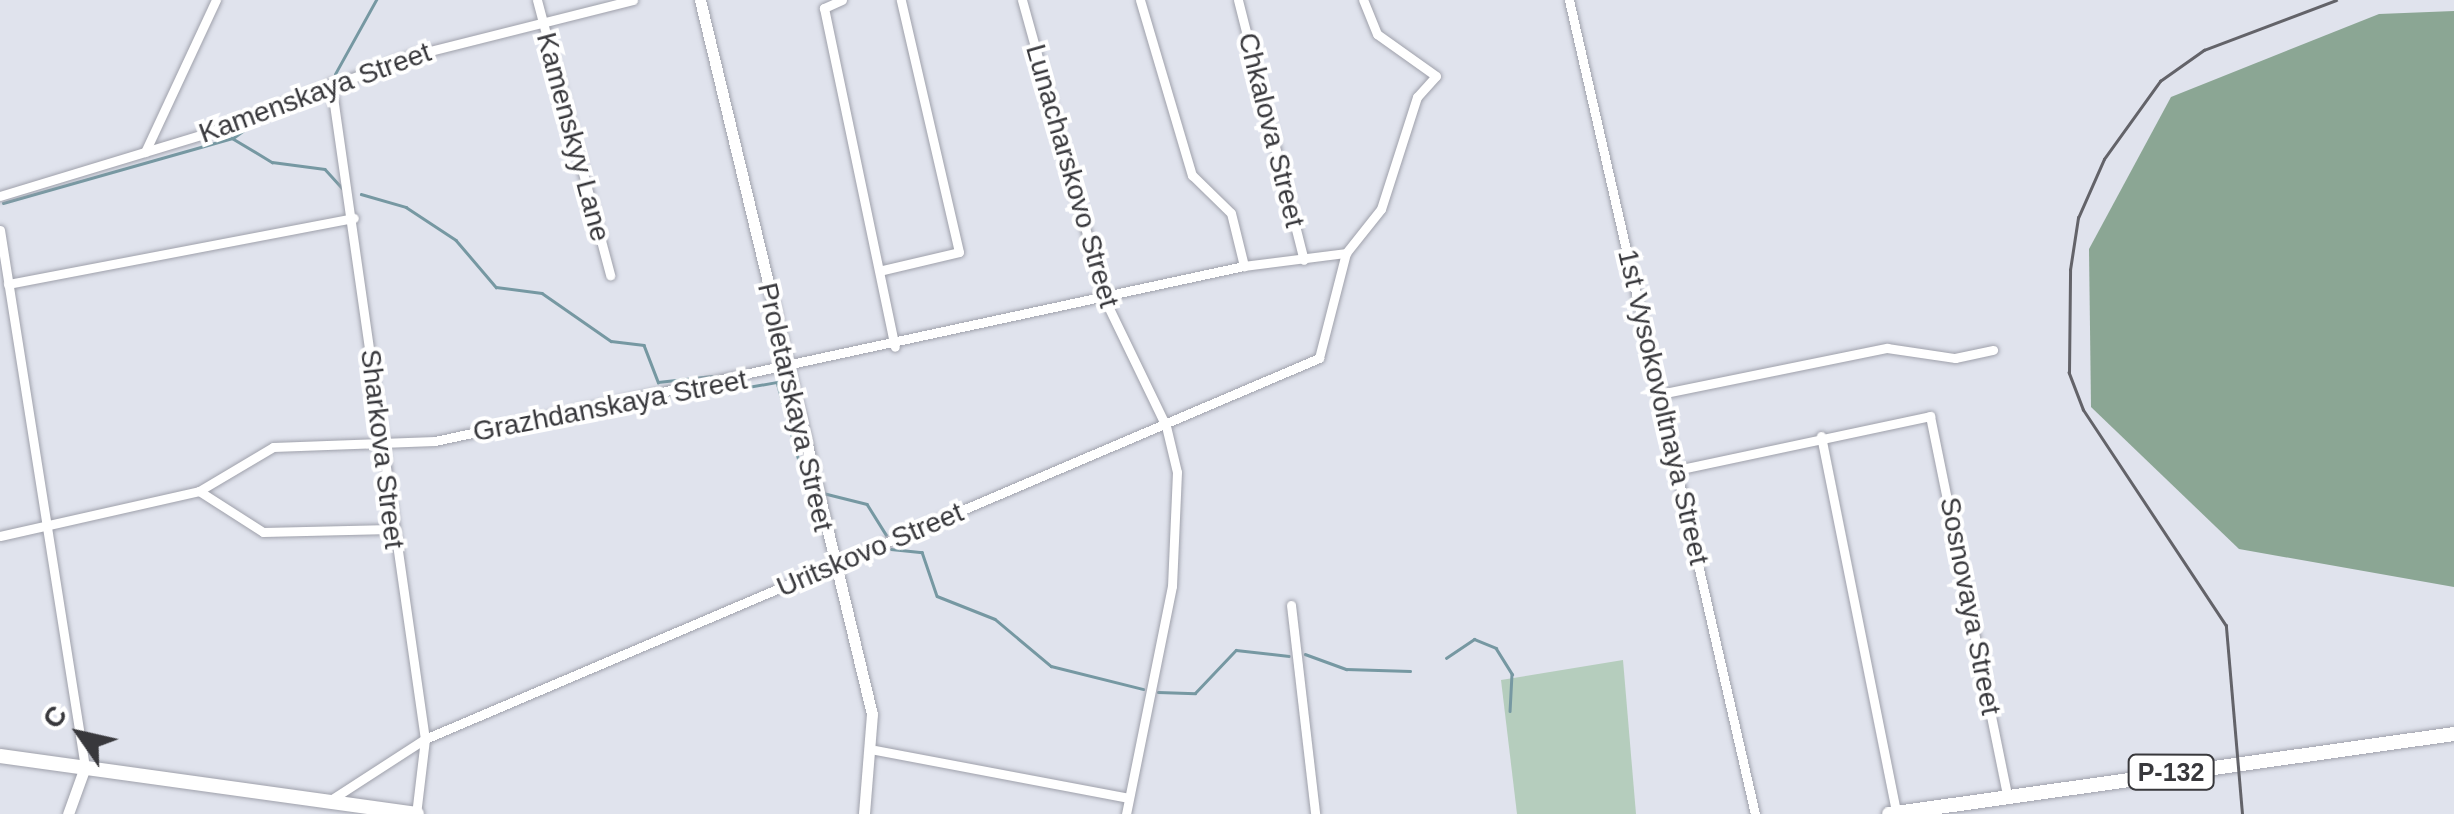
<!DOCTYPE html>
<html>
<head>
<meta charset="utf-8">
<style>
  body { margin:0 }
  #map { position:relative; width:2454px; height:814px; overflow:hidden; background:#e0e3ed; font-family:Arial,sans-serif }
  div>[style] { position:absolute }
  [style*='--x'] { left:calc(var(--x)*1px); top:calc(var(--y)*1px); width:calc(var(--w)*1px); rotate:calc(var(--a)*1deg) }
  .green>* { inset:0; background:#b5cdbd }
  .forest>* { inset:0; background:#8ba694 }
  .stream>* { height:2.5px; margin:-1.25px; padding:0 1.25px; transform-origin:1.25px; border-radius:1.25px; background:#7698a2 }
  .roads { filter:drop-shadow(0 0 2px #9fa1ab) drop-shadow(0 0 2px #9fa1ab) }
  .minor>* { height:9px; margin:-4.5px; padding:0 4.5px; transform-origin:4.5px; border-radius:4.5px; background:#fff }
  .secondary>* { height:11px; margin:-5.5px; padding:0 5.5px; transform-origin:5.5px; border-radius:5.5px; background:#fff }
  .primary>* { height:14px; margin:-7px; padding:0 7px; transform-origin:7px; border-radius:7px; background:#fff }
  .rail>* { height:2.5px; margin:-1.25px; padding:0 1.25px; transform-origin:1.25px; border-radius:1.25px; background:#636369 }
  span { translate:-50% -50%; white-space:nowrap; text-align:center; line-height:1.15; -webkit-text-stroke:8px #fff; paint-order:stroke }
  .shield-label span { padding:2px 8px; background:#fff; border:2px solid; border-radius:8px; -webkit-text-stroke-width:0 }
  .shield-label { font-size:25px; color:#38383c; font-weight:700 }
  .street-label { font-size:28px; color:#38383c }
  .north { position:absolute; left:30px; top:684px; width:100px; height:100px; -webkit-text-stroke:8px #fff; paint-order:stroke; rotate:304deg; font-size:28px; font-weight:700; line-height:40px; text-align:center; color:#38383c }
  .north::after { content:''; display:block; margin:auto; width:35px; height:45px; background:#38383c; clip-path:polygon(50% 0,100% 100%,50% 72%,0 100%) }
</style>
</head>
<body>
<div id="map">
  <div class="green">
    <i style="clip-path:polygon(1623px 660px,1636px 814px,1517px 814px,1501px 680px)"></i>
  </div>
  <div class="forest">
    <i style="clip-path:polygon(2454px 11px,2454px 587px,2239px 549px,2091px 407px,2089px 249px,2171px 97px,2379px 14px)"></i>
  </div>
  <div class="stream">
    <i style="--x:335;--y:74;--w:85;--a:-61"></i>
    <i style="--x:288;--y:108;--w:40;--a:-23.4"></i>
    <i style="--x:233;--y:138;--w:27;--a:-36"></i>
    <i style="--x:361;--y:194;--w:47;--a:16.1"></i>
    <i style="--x:406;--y:207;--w:60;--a:33.4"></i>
    <i style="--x:456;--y:240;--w:62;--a:49.6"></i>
    <i style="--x:496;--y:287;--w:46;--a:7.4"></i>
    <i style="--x:542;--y:293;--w:84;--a:34.8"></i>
    <i style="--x:611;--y:341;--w:33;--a:7"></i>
    <i style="--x:644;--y:345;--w:40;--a:69"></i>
    <i style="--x:658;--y:382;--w:54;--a:-6.3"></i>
    <i style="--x:3;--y:203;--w:238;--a:-15.8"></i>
    <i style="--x:232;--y:138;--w:47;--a:31"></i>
    <i style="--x:272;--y:162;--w:53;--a:7.5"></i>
    <i style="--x:325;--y:169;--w:27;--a:48"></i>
    <i style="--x:725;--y:391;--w:53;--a:-9.8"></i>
    <i style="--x:777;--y:382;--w:104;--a:74.4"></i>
    <i style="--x:823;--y:493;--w:45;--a:14"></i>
    <i style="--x:867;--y:504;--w:36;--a:58"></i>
    <i style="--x:891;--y:549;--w:31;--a:6"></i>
    <i style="--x:922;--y:552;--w:46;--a:71.2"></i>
    <i style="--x:937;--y:596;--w:62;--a:21.6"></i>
    <i style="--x:995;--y:619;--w:73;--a:40"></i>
    <i style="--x:1051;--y:666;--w:95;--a:14"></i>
    <i style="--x:1305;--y:654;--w:44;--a:20.1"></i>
    <i style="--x:1346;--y:669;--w:64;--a:1.8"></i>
    <i style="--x:1446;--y:658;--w:34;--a:-34"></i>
    <i style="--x:1474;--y:639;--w:24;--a:22"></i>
    <i style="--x:1496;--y:648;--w:31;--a:58"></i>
    <i style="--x:1512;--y:674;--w:37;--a:93"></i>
    <i style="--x:1158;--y:692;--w:37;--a:2"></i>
    <i style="--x:1195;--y:693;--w:59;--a:-46.4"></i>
    <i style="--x:1236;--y:650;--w:53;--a:6.5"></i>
  </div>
  <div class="roads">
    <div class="minor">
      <i style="--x:537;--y:0;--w:285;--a:75.1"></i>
      <i style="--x:842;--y:0;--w:20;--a:156"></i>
      <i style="--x:824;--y:8;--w:346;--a:78.2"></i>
      <i style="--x:1022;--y:0;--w:313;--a:74.5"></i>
      <i style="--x:1106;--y:302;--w:138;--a:64.2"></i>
      <i style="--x:1166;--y:426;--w:47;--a:76.6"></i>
      <i style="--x:1177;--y:472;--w:114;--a:92.5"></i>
      <i style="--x:1172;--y:586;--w:233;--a:101.4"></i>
      <i style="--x:1140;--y:0;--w:183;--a:73.5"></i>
      <i style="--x:1192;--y:175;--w:54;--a:44.3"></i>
      <i style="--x:1231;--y:213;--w:55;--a:76.2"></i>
      <i style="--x:1238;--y:0;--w:268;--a:75.8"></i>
      <i style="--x:1569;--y:0;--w:835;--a:77.13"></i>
      <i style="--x:331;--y:83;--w:663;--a:81.85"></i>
      <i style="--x:425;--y:739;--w:76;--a:96.8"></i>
      <i style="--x:145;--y:152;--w:168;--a:-65"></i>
      <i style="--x:0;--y:196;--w:216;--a:-16.9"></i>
      <i style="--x:207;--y:133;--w:217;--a:-20.8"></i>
      <i style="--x:410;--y:56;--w:230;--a:-14.1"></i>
      <i style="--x:0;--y:230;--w:544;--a:81.01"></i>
      <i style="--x:883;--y:270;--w:78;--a:-13.3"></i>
      <i style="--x:959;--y:252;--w:259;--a:-103"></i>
      <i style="--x:8;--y:284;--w:352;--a:-10.8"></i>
      <i style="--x:1660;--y:394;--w:232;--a:-11.5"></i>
      <i style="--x:1887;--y:348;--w:69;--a:8.4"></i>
      <i style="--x:1955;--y:358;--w:39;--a:-12"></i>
      <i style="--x:1821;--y:436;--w:384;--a:78.7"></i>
      <i style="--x:1677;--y:470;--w:259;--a:-12"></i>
      <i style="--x:1930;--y:416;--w:388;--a:78.5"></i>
      <i style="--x:199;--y:491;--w:76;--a:32.6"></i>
      <i style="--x:263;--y:532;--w:128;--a:-1.3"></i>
      <i style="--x:0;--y:536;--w:204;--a:-12.7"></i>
      <i style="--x:199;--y:491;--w:86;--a:-30.7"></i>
      <i style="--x:273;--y:447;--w:162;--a:-2.1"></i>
      <i style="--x:435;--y:441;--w:828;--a:-12.21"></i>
      <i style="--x:1244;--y:266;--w:103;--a:-7.3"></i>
      <i style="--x:1291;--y:605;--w:210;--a:83.4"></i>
      <i style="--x:875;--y:750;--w:258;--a:10.7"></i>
      <i style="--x:329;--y:801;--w:114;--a:-32.9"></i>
      <i style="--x:425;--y:739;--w:972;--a:-23.08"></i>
      <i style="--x:1319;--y:358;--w:108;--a:-75.6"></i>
      <i style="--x:1346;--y:253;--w:56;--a:-51.5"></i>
      <i style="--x:1381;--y:209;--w:118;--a:-72.2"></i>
      <i style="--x:1417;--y:97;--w:28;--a:-48"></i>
      <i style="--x:1436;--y:76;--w:72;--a:-144.6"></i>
      <i style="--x:1377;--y:34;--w:37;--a:-112"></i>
    </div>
    <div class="secondary">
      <i style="--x:700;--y:0;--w:734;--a:76.46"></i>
      <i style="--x:872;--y:714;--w:100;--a:94.6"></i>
      <i style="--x:68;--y:814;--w:50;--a:-70.1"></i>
    </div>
    <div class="primary">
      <i style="--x:0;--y:756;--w:421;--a:7.9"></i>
      <i style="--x:1889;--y:814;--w:571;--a:-8.06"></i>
    </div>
  </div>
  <div class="rail">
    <i style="--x:2242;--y:814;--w:189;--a:-94.9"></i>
    <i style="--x:2226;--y:626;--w:259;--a:-123.5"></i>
    <i style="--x:2083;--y:410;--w:40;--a:-111"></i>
    <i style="--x:2069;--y:373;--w:103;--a:-89.4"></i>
    <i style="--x:2070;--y:270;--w:53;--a:-81.3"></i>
    <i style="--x:2078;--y:218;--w:64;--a:-66.2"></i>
    <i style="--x:2104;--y:159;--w:96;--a:-54.3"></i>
    <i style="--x:2160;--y:81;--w:54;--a:-35.2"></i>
    <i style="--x:2204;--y:50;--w:141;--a:-20.7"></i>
  </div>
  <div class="shield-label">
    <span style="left:2171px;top:772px">Р-132</span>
  </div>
  <div class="street-label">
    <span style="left:315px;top:93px;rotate:-20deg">Kamenskaya Street</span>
    <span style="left:1271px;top:130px;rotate:76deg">Chkalova Street</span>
    <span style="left:573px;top:137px;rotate:75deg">Kamenskyy Lane</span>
    <span style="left:1072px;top:176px;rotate:74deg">Lunacharskovo Street</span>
    <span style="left:610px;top:406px;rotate:-11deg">Grazhdanskaya Street</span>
    <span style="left:795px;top:407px;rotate:77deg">Proletarskaya Street</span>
    <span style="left:1663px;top:407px;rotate:77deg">1st Vysokovoltnaya Street</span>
    <span style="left:382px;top:449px;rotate:83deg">Sharkova Street</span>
    <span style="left:870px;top:550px;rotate:-23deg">Uritskovo Street</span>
    <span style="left:1970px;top:606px;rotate:79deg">Sosnovaya Street</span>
  </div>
  <div class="north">С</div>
</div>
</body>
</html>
